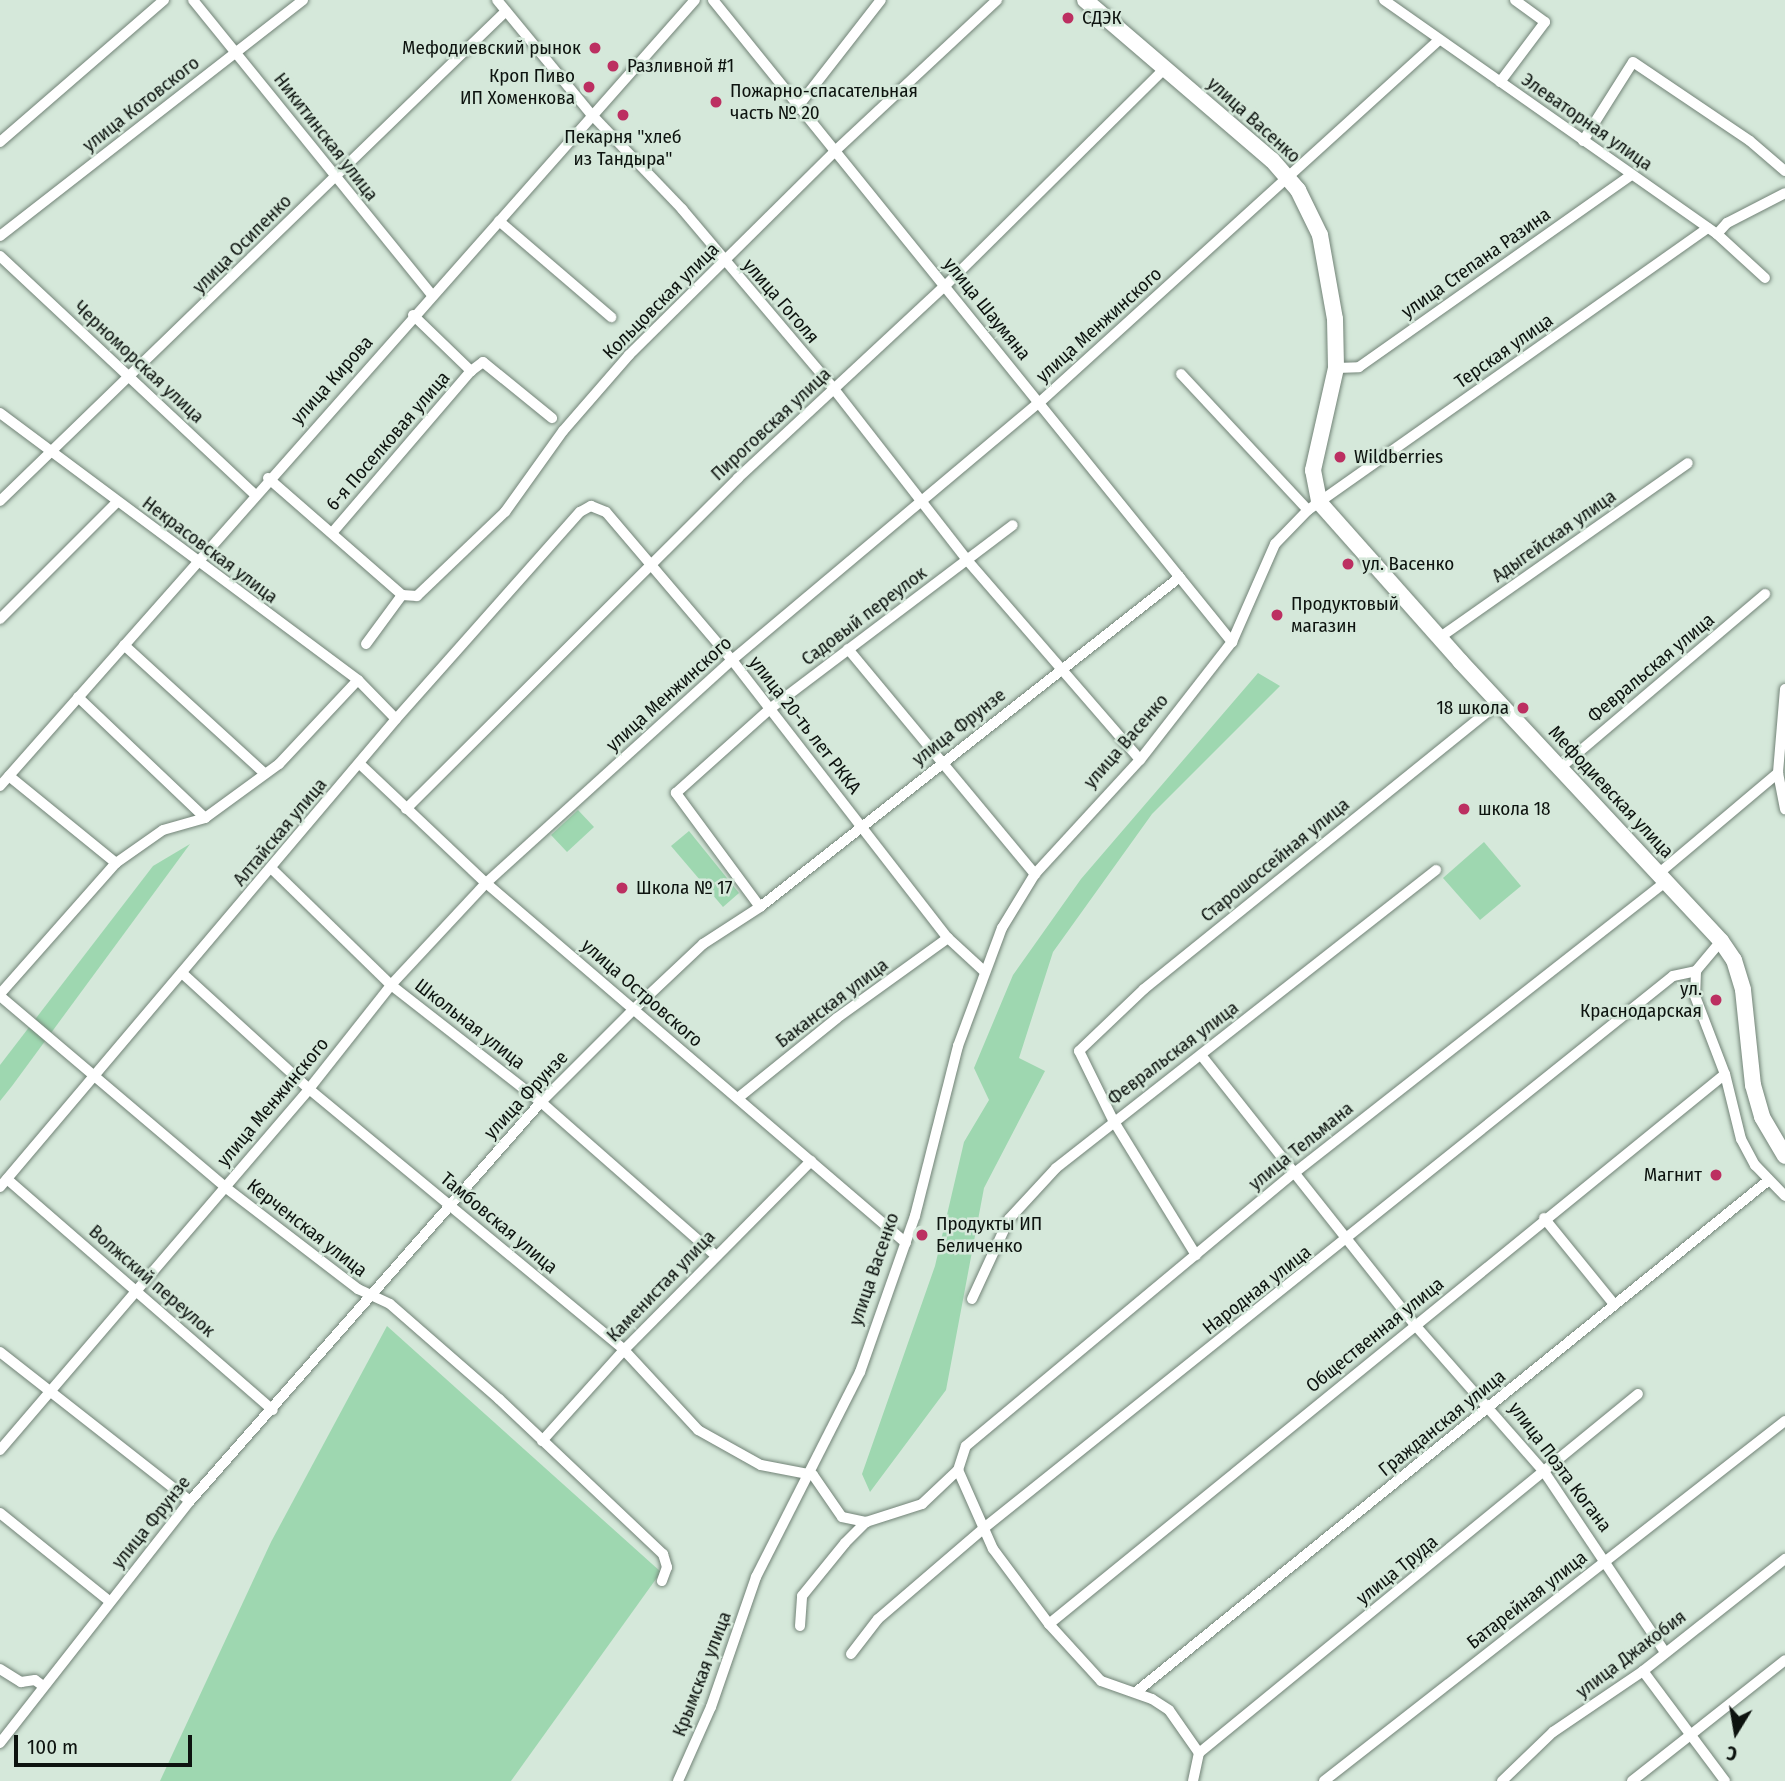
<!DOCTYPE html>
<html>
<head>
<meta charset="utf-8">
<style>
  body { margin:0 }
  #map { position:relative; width:1785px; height:1781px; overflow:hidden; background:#d5e8da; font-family:"Fira Sans Condensed",sans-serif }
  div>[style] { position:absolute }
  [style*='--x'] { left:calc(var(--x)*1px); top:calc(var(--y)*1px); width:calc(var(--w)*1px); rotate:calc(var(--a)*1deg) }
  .green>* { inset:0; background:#9ed7b0 }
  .roads { filter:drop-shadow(0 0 2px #728377) drop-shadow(0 0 2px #728377) }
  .minor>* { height:10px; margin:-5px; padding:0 5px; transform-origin:5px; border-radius:5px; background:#fff }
  .primary>* { height:16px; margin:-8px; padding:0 8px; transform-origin:8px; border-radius:8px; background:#fff }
  .dots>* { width:19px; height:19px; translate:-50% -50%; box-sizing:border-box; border:4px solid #d5e8da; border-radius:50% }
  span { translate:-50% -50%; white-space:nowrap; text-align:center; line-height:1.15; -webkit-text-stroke:5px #d5e8da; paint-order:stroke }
  .poi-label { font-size:19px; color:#0d130f }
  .left { translate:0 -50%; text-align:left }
  .right { translate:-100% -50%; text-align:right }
  .street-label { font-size:19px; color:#0d130f }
  .north { position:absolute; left:1701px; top:1697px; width:70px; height:70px; -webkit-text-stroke:5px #d5e8da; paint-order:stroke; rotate:191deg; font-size:19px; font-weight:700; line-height:28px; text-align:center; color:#0d130f }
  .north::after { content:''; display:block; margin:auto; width:24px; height:32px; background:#0d130f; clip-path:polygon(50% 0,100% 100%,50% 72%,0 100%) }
  .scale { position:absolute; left:14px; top:1735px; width:178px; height:32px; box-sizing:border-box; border:4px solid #0d130f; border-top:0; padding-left:9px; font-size:21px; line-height:24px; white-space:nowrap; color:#0d130f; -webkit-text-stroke:5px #d5e8da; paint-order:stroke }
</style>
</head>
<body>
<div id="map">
  <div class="green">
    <i style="clip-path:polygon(1258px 673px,1280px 686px,1152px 814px,1053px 952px,1019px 1058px,1045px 1071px,984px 1188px,946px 1390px,870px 1492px,862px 1474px,935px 1266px,964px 1142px,989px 1100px,974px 1068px,1013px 975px,1081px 879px)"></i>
    <i style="clip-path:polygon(578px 810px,594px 827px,567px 852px,551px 835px)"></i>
    <i style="clip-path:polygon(689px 831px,739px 893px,723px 907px,671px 846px)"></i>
    <i style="clip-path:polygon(1484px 842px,1521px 886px,1480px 920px,1443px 878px)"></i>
    <i style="clip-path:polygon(190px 844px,12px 1086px,0 1101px,0 1065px,153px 866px)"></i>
    <i style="clip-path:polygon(387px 1326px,661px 1572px,511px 1781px,160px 1781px,271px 1542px)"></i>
  </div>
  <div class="roads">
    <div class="minor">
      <i style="--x:193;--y:0;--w:380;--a:51"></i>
      <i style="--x:497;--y:0;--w:148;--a:50.5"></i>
      <i style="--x:591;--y:114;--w:132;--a:46.2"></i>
      <i style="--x:682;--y:209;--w:236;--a:49.8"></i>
      <i style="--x:834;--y:389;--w:217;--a:52.1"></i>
      <i style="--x:967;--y:560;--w:264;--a:49.1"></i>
      <i style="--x:713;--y:0;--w:826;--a:51.05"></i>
      <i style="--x:1384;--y:0;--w:407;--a:35.1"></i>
      <i style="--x:1717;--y:234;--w:65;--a:42.5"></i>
      <i style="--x:1500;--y:82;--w:75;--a:-53.1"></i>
      <i style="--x:1545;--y:22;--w:37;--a:-144"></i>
      <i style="--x:796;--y:109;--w:138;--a:-52.1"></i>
      <i style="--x:1583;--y:141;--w:93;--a:-57.7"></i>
      <i style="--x:1633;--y:62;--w:141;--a:34"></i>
      <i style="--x:1750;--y:141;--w:46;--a:40.6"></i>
      <i style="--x:0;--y:142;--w:217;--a:-40.9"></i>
      <i style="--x:499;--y:221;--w:148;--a:40.6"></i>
      <i style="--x:1717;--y:234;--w:15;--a:-48"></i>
      <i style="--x:1727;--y:223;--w:65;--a:-27.3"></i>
      <i style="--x:0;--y:236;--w:384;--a:-37.9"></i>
      <i style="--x:0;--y:256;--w:348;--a:43.1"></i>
      <i style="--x:413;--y:315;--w:81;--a:44"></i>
      <i style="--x:471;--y:371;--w:15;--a:-37"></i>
      <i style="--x:483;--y:362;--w:89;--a:39.1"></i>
      <i style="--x:1336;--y:368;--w:23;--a:-2"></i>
      <i style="--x:1359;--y:367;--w:333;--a:-35.2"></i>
      <i style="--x:1181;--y:374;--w:186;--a:47"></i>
      <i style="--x:0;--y:413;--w:447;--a:36.7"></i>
      <i style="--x:358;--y:680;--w:54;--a:45.7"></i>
      <i style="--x:268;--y:478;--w:178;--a:41.1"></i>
      <i style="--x:0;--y:501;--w:704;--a:-44.08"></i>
      <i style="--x:332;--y:533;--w:213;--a:-49.4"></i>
      <i style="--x:0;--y:619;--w:164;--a:-45"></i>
      <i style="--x:1439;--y:638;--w:304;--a:-35.1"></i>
      <i style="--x:366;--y:644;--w:61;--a:-53.7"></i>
      <i style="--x:402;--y:595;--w:15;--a:4"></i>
      <i style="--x:417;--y:596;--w:122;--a:-43.7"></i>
      <i style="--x:505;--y:512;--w:100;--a:-54.4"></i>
      <i style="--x:563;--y:431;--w:101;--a:-49"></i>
      <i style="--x:629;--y:355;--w:289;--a:-44.7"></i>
      <i style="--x:834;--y:152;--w:223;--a:-43"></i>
      <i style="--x:124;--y:645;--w:190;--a:42.4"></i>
      <i style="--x:848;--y:649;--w:293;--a:50.3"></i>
      <i style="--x:1785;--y:689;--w:84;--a:94.8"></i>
      <i style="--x:1778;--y:773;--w:37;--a:79"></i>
      <i style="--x:78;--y:697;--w:175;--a:43.6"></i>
      <i style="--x:360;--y:764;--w:173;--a:43.4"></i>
      <i style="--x:486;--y:883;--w:553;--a:40.6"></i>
      <i style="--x:1560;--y:768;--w:269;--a:-40.3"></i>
      <i style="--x:9;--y:776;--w:138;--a:39.1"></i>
      <i style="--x:0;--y:786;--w:1049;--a:-48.52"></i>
      <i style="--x:406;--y:809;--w:469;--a:-44.9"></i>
      <i style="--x:738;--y:478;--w:284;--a:-42.9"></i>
      <i style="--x:946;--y:285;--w:307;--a:-44.7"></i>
      <i style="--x:272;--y:869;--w:166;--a:44.3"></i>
      <i style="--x:391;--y:985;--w:190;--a:38"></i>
      <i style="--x:541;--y:1102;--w:232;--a:41.3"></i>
      <i style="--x:1658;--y:874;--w:157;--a:-40.1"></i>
      <i style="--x:760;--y:907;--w:142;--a:-126.4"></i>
      <i style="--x:676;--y:793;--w:127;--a:-41.8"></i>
      <i style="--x:771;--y:708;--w:303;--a:-37.1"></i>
      <i style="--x:1721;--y:941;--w:39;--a:130"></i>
      <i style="--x:1696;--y:971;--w:25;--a:92"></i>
      <i style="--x:1695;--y:996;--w:84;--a:69"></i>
      <i style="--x:1725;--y:1074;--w:67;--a:76.2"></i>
      <i style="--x:1741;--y:1139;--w:30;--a:62"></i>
      <i style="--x:1755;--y:1165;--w:43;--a:45.9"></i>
      <i style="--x:182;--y:973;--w:172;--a:42.4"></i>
      <i style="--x:309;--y:1089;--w:409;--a:39.6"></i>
      <i style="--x:624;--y:1350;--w:109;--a:47.2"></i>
      <i style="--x:698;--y:1430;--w:72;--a:29.1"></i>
      <i style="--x:761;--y:1465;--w:53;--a:10.9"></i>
      <i style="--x:813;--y:1475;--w:51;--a:55.4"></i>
      <i style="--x:842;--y:1517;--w:25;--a:12"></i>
      <i style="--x:0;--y:994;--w:175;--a:-48.5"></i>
      <i style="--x:116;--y:863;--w:57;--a:-35.1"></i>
      <i style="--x:163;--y:830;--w:44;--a:-15.9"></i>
      <i style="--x:205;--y:818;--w:92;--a:-36.1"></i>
      <i style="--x:279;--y:764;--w:115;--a:-46.8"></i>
      <i style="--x:0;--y:996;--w:295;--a:40.3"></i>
      <i style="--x:225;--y:1187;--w:168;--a:37.5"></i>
      <i style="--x:358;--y:1289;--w:35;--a:25"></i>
      <i style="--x:390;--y:1304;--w:145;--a:41.1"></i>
      <i style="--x:499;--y:1399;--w:226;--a:43.4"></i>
      <i style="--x:663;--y:1554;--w:14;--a:73"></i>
      <i style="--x:667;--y:1567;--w:15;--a:110"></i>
      <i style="--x:1201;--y:1055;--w:345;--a:51.6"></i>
      <i style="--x:1415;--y:1325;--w:197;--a:48.7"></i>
      <i style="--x:1545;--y:1473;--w:214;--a:56.2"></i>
      <i style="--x:738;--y:1098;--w:127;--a:-38.9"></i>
      <i style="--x:837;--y:1018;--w:137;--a:-35.8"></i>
      <i style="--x:7;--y:1179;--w:352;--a:41"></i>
      <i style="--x:0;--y:1187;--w:613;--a:-49.76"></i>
      <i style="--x:396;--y:719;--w:277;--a:-48.4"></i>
      <i style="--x:580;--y:512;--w:13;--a:-29"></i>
      <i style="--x:591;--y:506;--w:16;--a:22"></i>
      <i style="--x:606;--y:512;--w:194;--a:49.6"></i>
      <i style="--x:732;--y:660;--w:352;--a:52.2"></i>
      <i style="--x:948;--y:938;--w:50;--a:42.6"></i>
      <i style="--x:1544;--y:1218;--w:111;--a:50.9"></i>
      <i style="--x:1196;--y:1255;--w:158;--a:-121.6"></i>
      <i style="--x:1113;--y:1120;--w:77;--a:-116.2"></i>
      <i style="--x:1079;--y:1051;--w:90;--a:-43.6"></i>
      <i style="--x:1144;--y:989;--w:456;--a:-38.9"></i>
      <i style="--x:972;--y:1299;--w:88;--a:-65.2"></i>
      <i style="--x:1009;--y:1219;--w:69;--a:-47.3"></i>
      <i style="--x:1056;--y:1168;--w:483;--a:-38.1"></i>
      <i style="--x:0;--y:1352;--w:241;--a:38.1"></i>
      <i style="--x:542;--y:1441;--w:122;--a:-48"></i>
      <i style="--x:624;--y:1350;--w:266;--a:-45.3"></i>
      <i style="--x:0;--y:1450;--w:475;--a:-49.4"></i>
      <i style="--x:309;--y:1089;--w:132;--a:-51.7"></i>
      <i style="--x:391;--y:985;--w:139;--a:-47"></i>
      <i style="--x:486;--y:883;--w:332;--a:-42.2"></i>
      <i style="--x:732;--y:660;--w:402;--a:-40"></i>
      <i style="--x:1040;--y:402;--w:539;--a:-42.22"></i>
      <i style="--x:0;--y:1513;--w:140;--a:38.9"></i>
      <i style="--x:1049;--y:1624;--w:871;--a:-39.13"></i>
      <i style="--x:800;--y:1626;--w:30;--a:-86"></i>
      <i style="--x:802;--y:1596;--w:68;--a:-50.9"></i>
      <i style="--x:845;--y:1543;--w:30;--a:-45"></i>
      <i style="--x:866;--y:1522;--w:59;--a:-17.8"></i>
      <i style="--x:922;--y:1504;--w:50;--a:-43.4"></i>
      <i style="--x:851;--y:1654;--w:44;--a:-52.4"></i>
      <i style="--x:878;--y:1619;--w:140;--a:-40.6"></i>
      <i style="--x:984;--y:1528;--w:883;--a:-38.7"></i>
      <i style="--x:1673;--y:976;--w:24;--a:-12"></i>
      <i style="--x:0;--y:1669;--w:25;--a:32"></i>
      <i style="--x:21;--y:1682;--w:14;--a:-8"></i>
      <i style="--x:35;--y:1680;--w:10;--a:37"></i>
      <i style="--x:1643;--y:1671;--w:137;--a:53.3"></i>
      <i style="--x:1136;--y:1692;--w:814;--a:-38.97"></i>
      <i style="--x:0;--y:1743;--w:308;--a:-51.9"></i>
      <i style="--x:190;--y:1501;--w:531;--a:-48.66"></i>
      <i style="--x:541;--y:1102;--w:132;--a:-45"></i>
      <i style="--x:634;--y:1009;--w:95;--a:-43.3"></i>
      <i style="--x:703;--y:944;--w:68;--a:-33"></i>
      <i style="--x:760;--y:907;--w:534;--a:-38.16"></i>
      <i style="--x:1199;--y:1753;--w:52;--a:-124.9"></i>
      <i style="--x:1169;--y:1710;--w:20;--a:-147"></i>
      <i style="--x:1152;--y:1699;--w:54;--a:-160.6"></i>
      <i style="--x:1101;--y:1681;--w:77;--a:-132.4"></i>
      <i style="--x:1049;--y:1624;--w:94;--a:-126.7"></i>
      <i style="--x:993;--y:1549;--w:86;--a:-113.9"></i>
      <i style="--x:958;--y:1470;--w:25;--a:-72"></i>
      <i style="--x:966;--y:1446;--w:425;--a:-39.8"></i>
      <i style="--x:1293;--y:1174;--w:474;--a:-38.1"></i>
      <i style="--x:678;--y:1781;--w:81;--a:-66"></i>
      <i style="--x:711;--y:1707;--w:138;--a:-70.9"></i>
      <i style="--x:756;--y:1577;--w:230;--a:-63.1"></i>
      <i style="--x:860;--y:1372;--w:165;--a:-70.6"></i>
      <i style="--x:915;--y:1216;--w:175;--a:-75.8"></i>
      <i style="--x:958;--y:1046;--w:126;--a:-69.6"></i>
      <i style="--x:1002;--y:928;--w:63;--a:-58.6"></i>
      <i style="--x:1035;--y:874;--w:155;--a:-47.4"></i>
      <i style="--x:1140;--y:760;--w:150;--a:-52.1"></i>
      <i style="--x:1232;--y:642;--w:107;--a:-66.3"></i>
      <i style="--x:1275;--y:544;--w:47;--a:-45.9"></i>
      <i style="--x:1308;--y:510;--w:489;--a:-35.2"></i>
      <i style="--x:1193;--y:1781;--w:29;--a:-78"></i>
      <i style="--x:1199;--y:1753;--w:567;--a:-39.28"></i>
      <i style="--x:1324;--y:1781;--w:585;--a:-37.99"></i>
      <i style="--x:1502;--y:1781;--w:71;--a:-43.9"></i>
      <i style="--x:1553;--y:1732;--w:109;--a:-34.1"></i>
      <i style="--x:1643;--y:1671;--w:181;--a:-38.3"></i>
      <i style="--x:1632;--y:1781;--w:195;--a:-38.3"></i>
    </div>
    <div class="primary">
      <i style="--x:1085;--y:0;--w:246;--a:40.6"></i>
      <i style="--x:1272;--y:160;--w:40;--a:49"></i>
      <i style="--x:1298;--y:190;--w:50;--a:63.9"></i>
      <i style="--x:1320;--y:235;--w:85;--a:79.9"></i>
      <i style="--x:1335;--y:319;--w:49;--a:88.8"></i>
      <i style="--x:1336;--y:368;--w:105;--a:102.7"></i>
      <i style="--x:1313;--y:470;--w:33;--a:79"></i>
      <i style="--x:1319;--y:502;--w:213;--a:48.4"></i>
      <i style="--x:1460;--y:661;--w:383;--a:47"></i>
      <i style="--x:1721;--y:941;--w:23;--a:56"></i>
      <i style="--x:1734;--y:960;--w:31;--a:73"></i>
      <i style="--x:1743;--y:990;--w:96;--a:84"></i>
      <i style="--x:1753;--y:1085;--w:33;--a:74"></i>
      <i style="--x:1762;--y:1117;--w:45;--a:59.5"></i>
    </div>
  </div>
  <div class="dots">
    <i style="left:1068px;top:18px;background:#bc2f61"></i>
    <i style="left:595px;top:48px;background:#bc2f61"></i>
    <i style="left:613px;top:66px;background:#bc2f61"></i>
    <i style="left:589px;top:87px;background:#bc2f61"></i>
    <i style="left:716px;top:102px;background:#bc2f61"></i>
    <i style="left:623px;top:115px;background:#bc2f61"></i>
    <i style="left:1340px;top:457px;background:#bc2f61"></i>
    <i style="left:1348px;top:564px;background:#bc2f61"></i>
    <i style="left:1277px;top:615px;background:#bc2f61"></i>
    <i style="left:1523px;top:708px;background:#bc2f61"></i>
    <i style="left:1464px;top:809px;background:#bc2f61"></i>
    <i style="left:622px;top:888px;background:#bc2f61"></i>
    <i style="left:1716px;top:1000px;background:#bc2f61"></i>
    <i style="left:1716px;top:1175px;background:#bc2f61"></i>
    <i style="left:922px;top:1235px;background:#bc2f61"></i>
  </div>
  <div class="poi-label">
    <span class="left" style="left:1082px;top:18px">СДЭК</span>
    <span class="right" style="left:581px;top:48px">Мефодиевский рынок</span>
    <span class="left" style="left:627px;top:66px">Разливной #1</span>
    <span class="right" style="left:575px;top:87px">Кроп Пиво<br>ИП Хоменкова</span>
    <span class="left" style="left:730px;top:102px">Пожарно-спасательная<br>часть № 20</span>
    <span style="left:623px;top:148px">Пекарня "хлеб<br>из Тандыра"</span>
    <span class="left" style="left:1354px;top:457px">Wildberries</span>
    <span class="left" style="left:1362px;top:564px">ул. Васенко</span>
    <span class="left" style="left:1291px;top:615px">Продуктовый<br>магазин</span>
    <span class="right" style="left:1509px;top:708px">18 школа</span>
    <span class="left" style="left:1478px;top:809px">школа 18</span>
    <span class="left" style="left:636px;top:888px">Школа № 17</span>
    <span class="right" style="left:1702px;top:1000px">ул.<br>Краснодарская</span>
    <span class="right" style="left:1702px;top:1175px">Магнит</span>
    <span class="left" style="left:936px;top:1235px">Продукты ИП<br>Беличенко</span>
  </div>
  <div class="street-label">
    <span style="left:141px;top:104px;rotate:-38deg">улица Котовского</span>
    <span style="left:1254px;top:120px;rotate:42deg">улица Васенко</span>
    <span style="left:1587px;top:122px;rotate:35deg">Элеваторная улица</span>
    <span style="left:326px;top:137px;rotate:52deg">Никитинская улица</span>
    <span style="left:242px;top:244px;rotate:-45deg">улица Осипенко</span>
    <span style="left:1476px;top:263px;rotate:-35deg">улица Степана Разина</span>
    <span style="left:661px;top:301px;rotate:-45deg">Кольцовская улица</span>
    <span style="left:781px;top:301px;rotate:49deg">улица Гоголя</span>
    <span style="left:987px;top:309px;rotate:51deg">улица Шаумяна</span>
    <span style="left:1099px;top:325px;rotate:-42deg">улица Менжинского</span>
    <span style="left:1504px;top:351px;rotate:-35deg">Терская улица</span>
    <span style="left:139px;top:362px;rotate:43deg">Черноморская улица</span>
    <span style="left:332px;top:380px;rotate:-48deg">улица Кирова</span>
    <span style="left:771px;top:424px;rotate:-43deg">Пироговская улица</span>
    <span style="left:388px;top:441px;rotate:-49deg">6-я Поселковая улица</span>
    <span style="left:1554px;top:536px;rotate:-35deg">Адыгейская улица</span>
    <span style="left:210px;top:550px;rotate:37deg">Некрасовская улица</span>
    <span style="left:864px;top:616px;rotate:-37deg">Садовый переулок</span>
    <span style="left:1651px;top:668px;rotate:-40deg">Февральская улица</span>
    <span style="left:669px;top:694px;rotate:-42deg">улица Менжинского</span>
    <span style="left:805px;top:725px;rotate:52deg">улица 20-ть лет РККА</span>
    <span style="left:959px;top:727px;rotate:-38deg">улица Фрунзе</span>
    <span style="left:1126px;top:741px;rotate:-49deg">улица Васенко</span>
    <span style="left:1611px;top:792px;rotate:47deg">Мефодиевская улица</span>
    <span style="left:280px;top:832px;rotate:-50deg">Алтайская улица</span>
    <span style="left:1275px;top:860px;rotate:-39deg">Старошоссейная улица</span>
    <span style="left:642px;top:993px;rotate:41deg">улица Островского</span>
    <span style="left:832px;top:1003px;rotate:-37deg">Баканская улица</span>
    <span style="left:470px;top:1024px;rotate:38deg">Школьная улица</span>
    <span style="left:1173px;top:1053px;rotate:-37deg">Февральская улица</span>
    <span style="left:526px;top:1095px;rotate:-47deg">улица Фрунзе</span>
    <span style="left:273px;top:1102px;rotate:-50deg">улица Менжинского</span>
    <span style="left:1301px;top:1146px;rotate:-39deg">улица Тельмана</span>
    <span style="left:499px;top:1223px;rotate:40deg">Тамбовская улица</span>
    <span style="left:307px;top:1228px;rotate:38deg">Керченская улица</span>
    <span style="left:874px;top:1269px;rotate:-71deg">улица Васенко</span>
    <span style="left:152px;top:1281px;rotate:41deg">Волжский переулок</span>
    <span style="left:661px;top:1286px;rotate:-46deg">Каменистая улица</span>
    <span style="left:1257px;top:1290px;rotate:-38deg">Народная улица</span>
    <span style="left:1375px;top:1335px;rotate:-39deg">Общественная улица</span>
    <span style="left:1442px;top:1423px;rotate:-39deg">Гражданская улица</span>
    <span style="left:1560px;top:1467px;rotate:53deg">улица Поэта Когана</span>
    <span style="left:151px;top:1522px;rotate:-51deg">улица Фрунзе</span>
    <span style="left:1397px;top:1570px;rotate:-39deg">улица Труда</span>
    <span style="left:1527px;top:1600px;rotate:-38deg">Батарейная улица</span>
    <span style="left:1631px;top:1654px;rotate:-37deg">улица Джакобия</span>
    <span style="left:702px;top:1674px;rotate:-69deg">Крымская улица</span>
  </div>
  <div class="north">С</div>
  <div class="scale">100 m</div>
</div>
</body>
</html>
